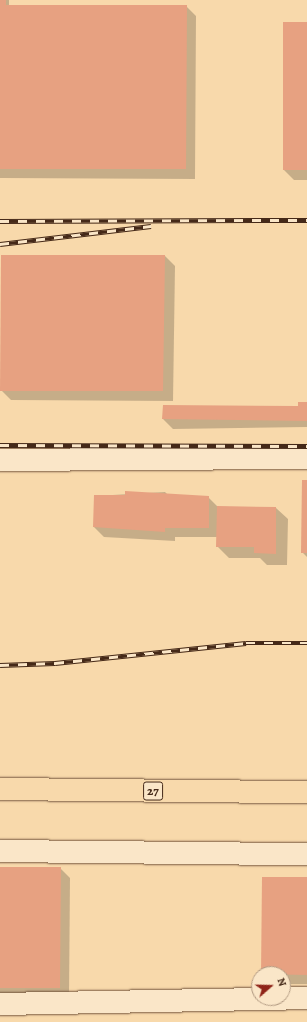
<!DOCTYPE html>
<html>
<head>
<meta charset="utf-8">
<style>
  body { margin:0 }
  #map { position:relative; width:307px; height:1022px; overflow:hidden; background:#f8d9ab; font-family:Alegreya,serif }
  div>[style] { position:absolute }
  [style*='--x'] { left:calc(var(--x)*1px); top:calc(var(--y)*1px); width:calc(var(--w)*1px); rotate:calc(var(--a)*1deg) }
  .shadow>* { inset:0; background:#0003 }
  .building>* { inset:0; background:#e7a181 }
  .roads { filter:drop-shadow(0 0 1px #72553d) drop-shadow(0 0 1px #72553d) }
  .minor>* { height:22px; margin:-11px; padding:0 11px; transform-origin:11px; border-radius:11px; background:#fae6c8 }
  .major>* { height:22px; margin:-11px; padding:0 11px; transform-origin:11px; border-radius:11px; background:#f8d9ab }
  .rail>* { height:4.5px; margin-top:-2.25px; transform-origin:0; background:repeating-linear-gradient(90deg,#fae6c8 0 9px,#452918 0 18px); box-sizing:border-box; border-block:1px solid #452918 }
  span { translate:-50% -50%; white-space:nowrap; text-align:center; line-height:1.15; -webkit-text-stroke:4px #fae6c8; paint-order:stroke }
  .shield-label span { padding:1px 3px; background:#fae6c8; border:1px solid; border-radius:3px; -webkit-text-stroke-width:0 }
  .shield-label { font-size:13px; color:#452918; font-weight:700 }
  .north { position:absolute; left:251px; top:966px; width:40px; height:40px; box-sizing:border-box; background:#fae6c8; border:1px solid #b29a82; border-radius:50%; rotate:70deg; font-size:11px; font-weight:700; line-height:16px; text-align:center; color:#452918 }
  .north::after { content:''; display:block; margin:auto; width:14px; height:18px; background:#8f2418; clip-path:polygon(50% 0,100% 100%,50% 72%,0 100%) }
</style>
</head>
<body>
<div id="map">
  <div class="shadow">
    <i style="clip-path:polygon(0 0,9px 0,9px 5px,186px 6px,196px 16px,195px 179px,0 178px)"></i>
    <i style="clip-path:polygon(307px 23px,307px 180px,294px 180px,284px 170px)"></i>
    <i style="clip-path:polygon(165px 256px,175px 266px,173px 401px,11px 400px,1px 390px)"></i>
    <i style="clip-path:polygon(307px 403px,307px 427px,173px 429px,163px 419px,299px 407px)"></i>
    <i style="clip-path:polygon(307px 481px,307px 557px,302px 552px)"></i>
    <i style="clip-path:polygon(165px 492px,169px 496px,208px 497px,218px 507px,276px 508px,288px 519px,287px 565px,267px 565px,260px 558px,229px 558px,217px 546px,218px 537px,175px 537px,175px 541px,104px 537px,94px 527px,95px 496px)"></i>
    <i style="clip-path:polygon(0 868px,60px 868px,70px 878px,69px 998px,0 997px)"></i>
    <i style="clip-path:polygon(307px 878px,307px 984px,283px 984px,283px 974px)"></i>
  </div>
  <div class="building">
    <i style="clip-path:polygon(0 0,6px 0,6px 5px,187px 5px,186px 169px,0 169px)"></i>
    <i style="clip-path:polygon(283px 22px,307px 22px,307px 170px,283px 170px)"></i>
    <i style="clip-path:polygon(1px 255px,165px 255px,163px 391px,0 391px)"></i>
    <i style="clip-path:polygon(298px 402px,307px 402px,307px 421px,162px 419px,163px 405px,298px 406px)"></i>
    <i style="clip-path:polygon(302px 480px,307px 480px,307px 553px,301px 553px)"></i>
    <i style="clip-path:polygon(125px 491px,209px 496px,209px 528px,165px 528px,165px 532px,93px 527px,94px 495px,125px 495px)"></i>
    <i style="clip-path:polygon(217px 506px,276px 507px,276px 554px,254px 553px,254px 547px,216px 547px)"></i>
    <i style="clip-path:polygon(0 867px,61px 867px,60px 988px,0 988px)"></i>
    <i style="clip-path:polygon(262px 877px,307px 877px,307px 975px,261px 974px)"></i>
  </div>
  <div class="roads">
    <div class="minor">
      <i style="--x:0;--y:460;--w:307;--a:-0.4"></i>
      <i style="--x:0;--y:851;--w:307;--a:0.6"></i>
      <i style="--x:0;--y:1004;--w:307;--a:-1.1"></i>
    </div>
    <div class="major">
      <i style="--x:0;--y:789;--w:307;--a:0.6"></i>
    </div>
  </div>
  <div class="rail">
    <i style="--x:0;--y:221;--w:307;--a:-0.2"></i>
    <i style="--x:0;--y:244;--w:152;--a:-6.8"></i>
    <i style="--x:0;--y:445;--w:307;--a:0.2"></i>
    <i style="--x:0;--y:665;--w:55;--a:-2.1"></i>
    <i style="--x:55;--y:663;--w:192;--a:-6"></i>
    <i style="--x:246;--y:643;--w:61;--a:0"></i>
  </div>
  <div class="shield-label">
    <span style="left:153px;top:791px">27</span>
  </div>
  <div class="north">N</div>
</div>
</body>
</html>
